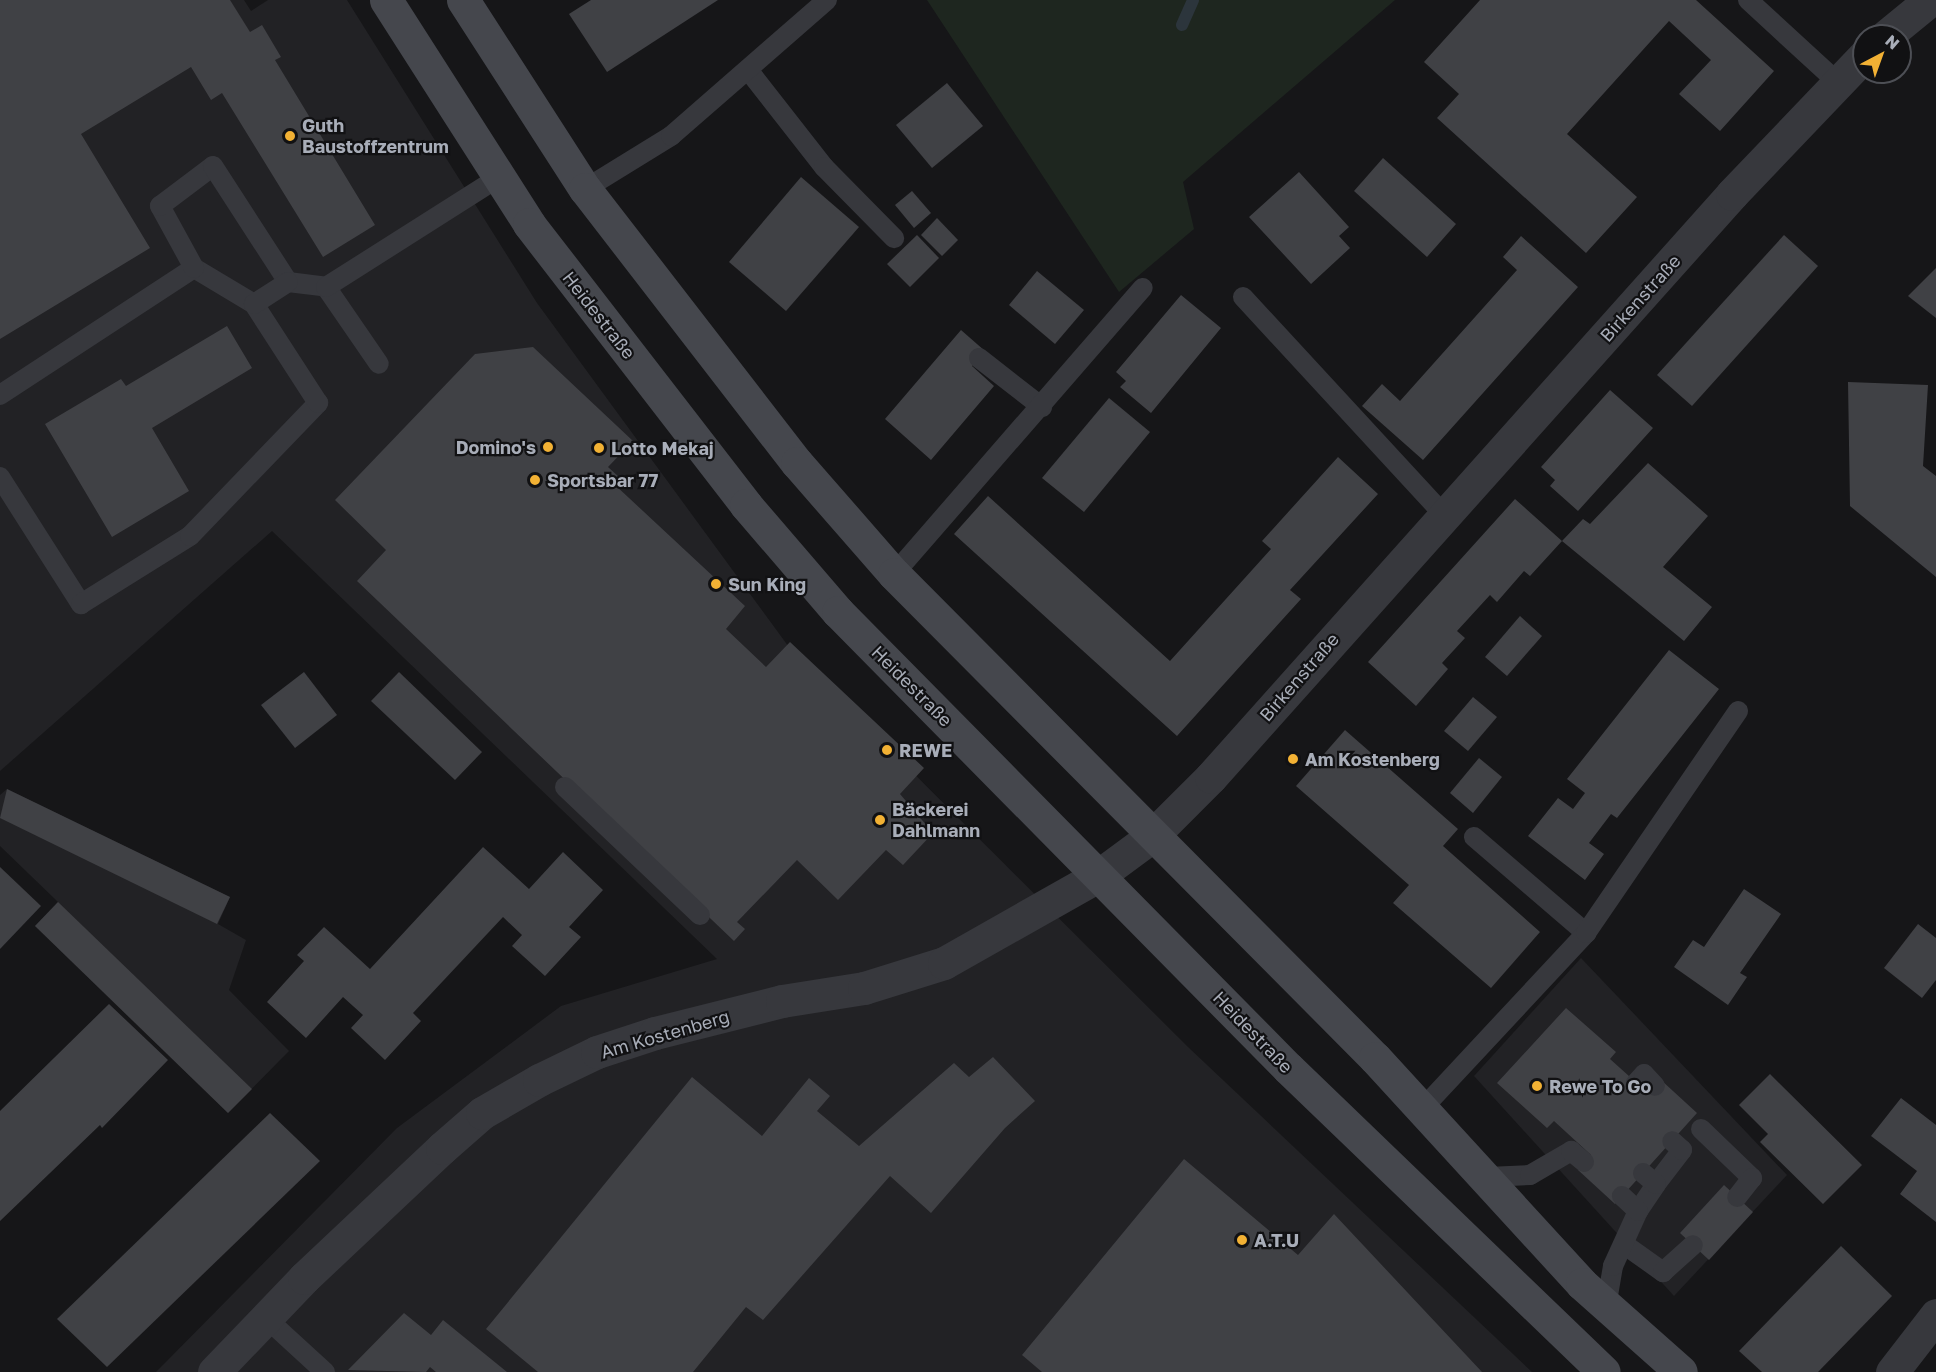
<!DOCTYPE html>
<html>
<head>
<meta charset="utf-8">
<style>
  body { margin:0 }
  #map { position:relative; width:1936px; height:1372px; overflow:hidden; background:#161618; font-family:"Golos Text",sans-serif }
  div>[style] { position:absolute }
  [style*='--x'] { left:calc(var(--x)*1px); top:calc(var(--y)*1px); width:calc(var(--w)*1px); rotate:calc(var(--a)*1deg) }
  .built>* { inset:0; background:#222225 }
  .green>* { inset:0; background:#1e261f }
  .stream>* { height:12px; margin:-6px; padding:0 6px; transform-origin:6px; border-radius:6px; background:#2c353c }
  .building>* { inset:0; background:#404145 }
  .service>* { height:20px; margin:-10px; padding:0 10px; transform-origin:10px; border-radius:10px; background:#37383d }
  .minor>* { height:33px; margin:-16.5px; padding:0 16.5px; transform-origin:16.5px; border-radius:16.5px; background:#37383d }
  .tertiary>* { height:33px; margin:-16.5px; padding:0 16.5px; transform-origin:16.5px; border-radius:16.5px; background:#37383d }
  .secondary>* { height:33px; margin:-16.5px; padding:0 16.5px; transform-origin:16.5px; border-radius:16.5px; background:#45474d }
  .dots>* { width:16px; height:16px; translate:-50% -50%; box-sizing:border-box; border:3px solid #111113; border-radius:50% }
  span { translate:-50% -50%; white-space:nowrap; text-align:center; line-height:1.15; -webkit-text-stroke:4.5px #111113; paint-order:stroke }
  .poi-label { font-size:18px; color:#a8adb8; font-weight:700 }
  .left { translate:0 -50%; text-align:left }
  .right { translate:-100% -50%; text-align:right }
  .street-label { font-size:18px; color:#a8adb8 }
  .north { position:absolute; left:1852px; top:24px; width:60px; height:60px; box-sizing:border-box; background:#111113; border:2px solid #4d4f55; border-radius:50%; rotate:41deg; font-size:16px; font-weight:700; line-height:24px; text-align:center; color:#a8adb8 }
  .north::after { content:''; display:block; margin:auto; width:21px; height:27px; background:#f2b134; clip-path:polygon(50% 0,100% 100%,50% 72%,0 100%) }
</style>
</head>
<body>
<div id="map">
  <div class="built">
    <i style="clip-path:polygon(0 0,244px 0,251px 11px,268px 0,347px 0,537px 303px,794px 654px,1188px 1047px,1532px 1372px,156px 1372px,397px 1128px,561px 1006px,717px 959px,272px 531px,0 771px)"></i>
    <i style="clip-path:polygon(7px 789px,230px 897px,218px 924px,246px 940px,229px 990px,289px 1051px,228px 1113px,35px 926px,58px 902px,0 846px,0 795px)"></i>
    <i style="clip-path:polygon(1581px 958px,1787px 1175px,1674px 1296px,1474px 1076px)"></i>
  </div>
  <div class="green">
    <i style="clip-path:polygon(927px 0,1395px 0,1183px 182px,1194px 229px,1119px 292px)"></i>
  </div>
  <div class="stream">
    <i style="--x:1182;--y:25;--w:27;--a:-66"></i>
  </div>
  <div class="building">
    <i style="clip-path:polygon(0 0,230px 0,250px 32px,262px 25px,281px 57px,275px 60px,375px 225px,323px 257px,222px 93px,211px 100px,191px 67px,81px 134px,150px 248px,0 339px)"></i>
    <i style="clip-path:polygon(591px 0,718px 0,607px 72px,569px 14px)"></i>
    <i style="clip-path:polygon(1480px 0,1696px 0,1774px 71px,1720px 131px,1679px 94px,1711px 60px,1669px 21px,1567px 134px,1637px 197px,1586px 253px,1437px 118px,1459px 94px,1424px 62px)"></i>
    <i style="clip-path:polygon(947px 83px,983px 126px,932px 168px,896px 125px)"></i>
    <i style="clip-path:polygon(1383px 158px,1456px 224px,1427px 257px,1354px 191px)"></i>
    <i style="clip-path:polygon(1299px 172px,1349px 227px,1339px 236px,1350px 248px,1311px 284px,1249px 217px)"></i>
    <i style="clip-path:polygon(801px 177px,859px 227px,786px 311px,729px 262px)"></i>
    <i style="clip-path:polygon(912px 191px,931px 213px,914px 228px,895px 205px)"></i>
    <i style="clip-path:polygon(937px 218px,958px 240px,942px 256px,921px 235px)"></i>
    <i style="clip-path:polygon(917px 235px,939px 258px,910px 287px,887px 264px)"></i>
    <i style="clip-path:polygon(1784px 235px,1818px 266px,1692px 406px,1657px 375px)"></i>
    <i style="clip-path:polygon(1521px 236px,1578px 287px,1423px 460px,1362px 406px,1382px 384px,1400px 401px,1517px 270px,1503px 257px)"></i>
    <i style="clip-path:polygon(1936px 268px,1936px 318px,1908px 296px)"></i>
    <i style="clip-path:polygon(1037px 271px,1084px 310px,1055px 344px,1009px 305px)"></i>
    <i style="clip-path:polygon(1181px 295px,1221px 328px,1151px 413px,1120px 387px,1126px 381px,1116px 372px)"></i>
    <i style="clip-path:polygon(227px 326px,252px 368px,152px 428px,189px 491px,112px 537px,45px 424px,121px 379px,126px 386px)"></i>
    <i style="clip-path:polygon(961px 330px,985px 351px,972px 366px,994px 386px,931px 460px,885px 419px)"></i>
    <i style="clip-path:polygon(533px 347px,633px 441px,608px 467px,620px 478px,614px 484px,745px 606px,726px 629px,766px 667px,790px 642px,924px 768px,900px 794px,933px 833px,903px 865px,886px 850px,838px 900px,797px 860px,737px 922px,745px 929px,734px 941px,357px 581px,386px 550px,335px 500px,475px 354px)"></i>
    <i style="clip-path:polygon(1848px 382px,1928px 385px,1923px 466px,1936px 476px,1936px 577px,1850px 506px)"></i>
    <i style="clip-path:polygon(1610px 390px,1653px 428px,1578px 511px,1550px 486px,1555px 480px,1541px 467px)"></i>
    <i style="clip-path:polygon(1109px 398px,1150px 432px,1084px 512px,1042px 478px)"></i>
    <i style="clip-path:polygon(1338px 457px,1378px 494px,1290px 590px,1301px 599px,1177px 736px,954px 534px,988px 496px,1170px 661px,1271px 549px,1262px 541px)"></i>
    <i style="clip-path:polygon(1648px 463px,1708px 516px,1663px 567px,1712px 607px,1684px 641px,1562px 541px,1583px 519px,1590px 524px)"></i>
    <i style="clip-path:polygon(1515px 499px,1562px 541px,1530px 576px,1524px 571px,1497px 602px,1490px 595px,1457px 631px,1465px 638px,1442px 663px,1448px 669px,1416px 706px,1368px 662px)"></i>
    <i style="clip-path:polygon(1520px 616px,1542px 636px,1507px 676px,1485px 657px)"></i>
    <i style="clip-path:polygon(1669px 650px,1719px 689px,1617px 818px,1611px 814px,1589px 843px,1604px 854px,1585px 880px,1528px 836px,1558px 798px,1573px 809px,1585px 793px,1567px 779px)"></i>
    <i style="clip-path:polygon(304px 672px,337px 715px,295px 748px,261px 705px)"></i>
    <i style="clip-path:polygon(399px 672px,482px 752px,455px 780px,371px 701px)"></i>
    <i style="clip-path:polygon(1473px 697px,1497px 717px,1468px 751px,1444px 731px)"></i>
    <i style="clip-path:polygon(1345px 730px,1458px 829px,1443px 846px,1540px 932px,1491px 988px,1393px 903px,1409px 885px,1296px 786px)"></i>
    <i style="clip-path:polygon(1479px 758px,1502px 777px,1473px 813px,1450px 793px)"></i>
    <i style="clip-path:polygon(7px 789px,230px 897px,217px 924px,0 818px)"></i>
    <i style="clip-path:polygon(483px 847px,529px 889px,563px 852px,603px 890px,569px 927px,581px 937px,545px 976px,512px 946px,522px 935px,503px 917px,413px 1013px,421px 1021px,385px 1060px,351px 1028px,363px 1015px,343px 997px,306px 1038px,267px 1002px,304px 961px,297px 955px,324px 927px,370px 969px)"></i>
    <i style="clip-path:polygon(0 867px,41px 906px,0 949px)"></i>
    <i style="clip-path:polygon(1744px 889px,1781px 914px,1740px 973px,1747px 977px,1728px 1005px,1674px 967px,1693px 940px,1704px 947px)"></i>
    <i style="clip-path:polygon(58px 902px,252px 1089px,228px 1113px,35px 926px)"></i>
    <i style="clip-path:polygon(1918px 924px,1936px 938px,1936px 980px,1922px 998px,1884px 968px)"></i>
    <i style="clip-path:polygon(109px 1004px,168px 1060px,102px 1128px,100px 1125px,0 1221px,0 1111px)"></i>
    <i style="clip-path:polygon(1566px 1008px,1616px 1052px,1610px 1059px,1649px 1094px,1661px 1080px,1697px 1113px,1615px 1204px,1578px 1170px,1591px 1155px,1554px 1121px,1547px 1128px,1497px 1083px)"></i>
    <i style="clip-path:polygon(993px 1057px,1035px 1101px,1005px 1128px,931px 1213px,890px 1176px,763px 1320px,746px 1307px,693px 1372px,538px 1372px,486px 1329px,692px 1077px,762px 1136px,809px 1078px,830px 1096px,817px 1111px,859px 1146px,954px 1063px,969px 1077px)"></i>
    <i style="clip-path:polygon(1770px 1074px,1862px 1165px,1823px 1204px,1760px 1142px,1768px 1134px,1739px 1105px)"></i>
    <i style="clip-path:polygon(1901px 1098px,1936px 1125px,1936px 1222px,1900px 1194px,1917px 1171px,1871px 1136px)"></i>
    <i style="clip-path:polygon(270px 1113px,320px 1161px,107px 1367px,57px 1319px)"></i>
    <i style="clip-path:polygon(1184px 1159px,1298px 1255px,1334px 1214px,1482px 1372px,1042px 1372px,1022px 1355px)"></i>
    <i style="clip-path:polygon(1724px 1185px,1753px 1212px,1709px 1260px,1680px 1233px)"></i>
    <i style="clip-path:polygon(1841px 1246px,1892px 1296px,1818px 1372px,1762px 1372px,1739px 1351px)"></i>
    <i style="clip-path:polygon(404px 1313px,431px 1335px,443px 1320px,507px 1372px,436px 1372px,430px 1367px,426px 1372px,348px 1370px)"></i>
  </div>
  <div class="service">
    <i style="--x:1748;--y:0;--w:120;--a:42.6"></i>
    <i style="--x:749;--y:71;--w:122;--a:52"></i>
    <i style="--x:824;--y:167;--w:100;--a:45.4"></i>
    <i style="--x:585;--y:189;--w:101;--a:-31.6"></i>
    <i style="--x:671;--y:136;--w:207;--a:-41.1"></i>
    <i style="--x:194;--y:268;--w:70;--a:31"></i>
    <i style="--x:326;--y:287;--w:93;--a:55.5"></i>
    <i style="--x:1243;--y:297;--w:297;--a:47.3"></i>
    <i style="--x:979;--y:358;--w:80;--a:37.9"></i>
    <i style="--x:0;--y:395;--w:232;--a:-33.2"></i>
    <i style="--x:194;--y:268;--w:71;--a:-118.7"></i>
    <i style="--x:160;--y:206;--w:66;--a:-37"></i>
    <i style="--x:213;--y:166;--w:138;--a:57.1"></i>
    <i style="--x:288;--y:282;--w:38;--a:7"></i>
    <i style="--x:326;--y:287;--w:205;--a:-32.4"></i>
    <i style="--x:0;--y:477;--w:151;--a:57.5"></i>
    <i style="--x:81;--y:604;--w:128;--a:-32"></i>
    <i style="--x:190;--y:536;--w:185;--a:-46.1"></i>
    <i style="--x:318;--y:403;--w:118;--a:-122.9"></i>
    <i style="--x:254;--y:304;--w:40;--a:-32.9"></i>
    <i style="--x:894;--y:574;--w:379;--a:-49"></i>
    <i style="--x:565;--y:787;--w:186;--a:43.5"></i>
    <i style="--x:1474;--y:837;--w:148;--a:40.6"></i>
    <i style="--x:1636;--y:1083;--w:12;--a:-48"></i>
    <i style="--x:1644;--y:1074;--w:16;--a:47"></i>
    <i style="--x:1423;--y:1108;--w:239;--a:-47"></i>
    <i style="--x:1586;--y:933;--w:269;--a:-55.6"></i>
    <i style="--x:1701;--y:1129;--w:71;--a:43.9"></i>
    <i style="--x:1752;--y:1178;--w:24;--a:128"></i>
    <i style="--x:1488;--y:1177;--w:42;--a:-2.7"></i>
    <i style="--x:1530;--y:1175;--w:48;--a:-30.3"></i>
    <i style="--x:1571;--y:1151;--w:17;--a:40"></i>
    <i style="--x:1656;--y:1184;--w:43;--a:-52.6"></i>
    <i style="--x:1682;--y:1150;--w:13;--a:-138"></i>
    <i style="--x:1638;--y:1211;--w:32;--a:-56"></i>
    <i style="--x:1656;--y:1184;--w:17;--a:-140"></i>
    <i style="--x:1625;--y:1245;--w:47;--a:35.4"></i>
    <i style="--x:1663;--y:1272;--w:40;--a:-42"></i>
    <i style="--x:1606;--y:1307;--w:42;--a:-80.3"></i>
    <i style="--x:1613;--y:1266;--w:60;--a:-65.6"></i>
    <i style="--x:1638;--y:1211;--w:22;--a:-137"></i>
    <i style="--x:266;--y:1318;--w:80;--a:42.5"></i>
  </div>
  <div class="minor">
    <i style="--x:214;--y:1372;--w:130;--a:-46.2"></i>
    <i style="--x:304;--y:1278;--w:190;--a:-43.3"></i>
    <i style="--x:442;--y:1148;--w:53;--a:-41.2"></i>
    <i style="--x:482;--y:1113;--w:66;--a:-30.1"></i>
    <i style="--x:539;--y:1080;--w:64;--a:-25.8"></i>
    <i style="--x:597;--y:1052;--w:61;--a:-18.1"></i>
    <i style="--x:655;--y:1033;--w:131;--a:-14.1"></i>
    <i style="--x:782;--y:1001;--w:83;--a:-9"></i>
    <i style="--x:864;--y:988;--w:84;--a:-17.4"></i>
    <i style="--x:944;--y:963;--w:177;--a:-29.5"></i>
    <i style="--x:1098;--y:876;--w:67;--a:-36.5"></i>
    <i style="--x:1892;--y:1372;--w:72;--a:-52.3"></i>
  </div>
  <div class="tertiary">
    <i style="--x:1886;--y:36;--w:57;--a:-39.3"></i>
    <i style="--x:1152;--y:836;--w:83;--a:-45"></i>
    <i style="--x:1211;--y:777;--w:782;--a:-48.21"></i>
    <i style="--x:1732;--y:194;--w:191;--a:-46.3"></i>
  </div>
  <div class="secondary">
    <i style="--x:386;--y:0;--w:266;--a:57.4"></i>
    <i style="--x:529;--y:224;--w:355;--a:52.3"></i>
    <i style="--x:746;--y:505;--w:141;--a:49.3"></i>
    <i style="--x:838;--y:612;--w:641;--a:45.38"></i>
    <i style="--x:1288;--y:1068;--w:438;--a:43.9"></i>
    <i style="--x:463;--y:0;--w:225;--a:57.2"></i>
    <i style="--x:585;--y:189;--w:346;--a:52.3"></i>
    <i style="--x:797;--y:463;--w:147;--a:48.9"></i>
    <i style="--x:894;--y:574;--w:682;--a:45.18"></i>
    <i style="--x:1375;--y:1058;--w:306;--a:47.5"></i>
    <i style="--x:1582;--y:1284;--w:132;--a:41.6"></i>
  </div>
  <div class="dots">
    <i style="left:290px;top:136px;background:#f2b134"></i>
    <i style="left:548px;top:447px;background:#f2b134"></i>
    <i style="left:599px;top:448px;background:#f2b134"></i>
    <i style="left:535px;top:480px;background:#f2b134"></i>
    <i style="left:716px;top:584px;background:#f2b134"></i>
    <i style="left:887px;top:750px;background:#f2b134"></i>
    <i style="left:1293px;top:759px;background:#f2b134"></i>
    <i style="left:880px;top:820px;background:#f2b134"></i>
    <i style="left:1537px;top:1086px;background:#f2b134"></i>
    <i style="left:1242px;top:1240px;background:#f2b134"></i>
  </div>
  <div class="poi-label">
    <span class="left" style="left:302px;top:136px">Guth<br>Baustoffzentrum</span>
    <span class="right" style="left:536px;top:447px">Domino's</span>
    <span class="left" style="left:611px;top:448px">Lotto Mekaj</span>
    <span class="left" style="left:547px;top:480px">Sportsbar 77</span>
    <span class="left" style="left:728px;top:584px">Sun King</span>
    <span class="left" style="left:899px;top:750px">REWE</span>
    <span class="left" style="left:1305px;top:759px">Am Kostenberg</span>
    <span class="left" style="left:892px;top:820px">Bäckerei<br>Dahlmann</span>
    <span class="left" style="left:1549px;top:1086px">Rewe To Go</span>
    <span class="left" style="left:1254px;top:1240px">A.T.U</span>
  </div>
  <div class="street-label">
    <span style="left:1640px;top:298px;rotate:-48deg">Birkenstraße</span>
    <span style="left:599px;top:315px;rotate:52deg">Heidestraße</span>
    <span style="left:1299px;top:677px;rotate:-49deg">Birkenstraße</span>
    <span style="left:912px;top:686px;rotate:45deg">Heidestraße</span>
    <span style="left:1253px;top:1032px;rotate:46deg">Heidestraße</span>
    <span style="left:665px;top:1034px;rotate:-16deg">Am Kostenberg</span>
  </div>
  <div class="north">N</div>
</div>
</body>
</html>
